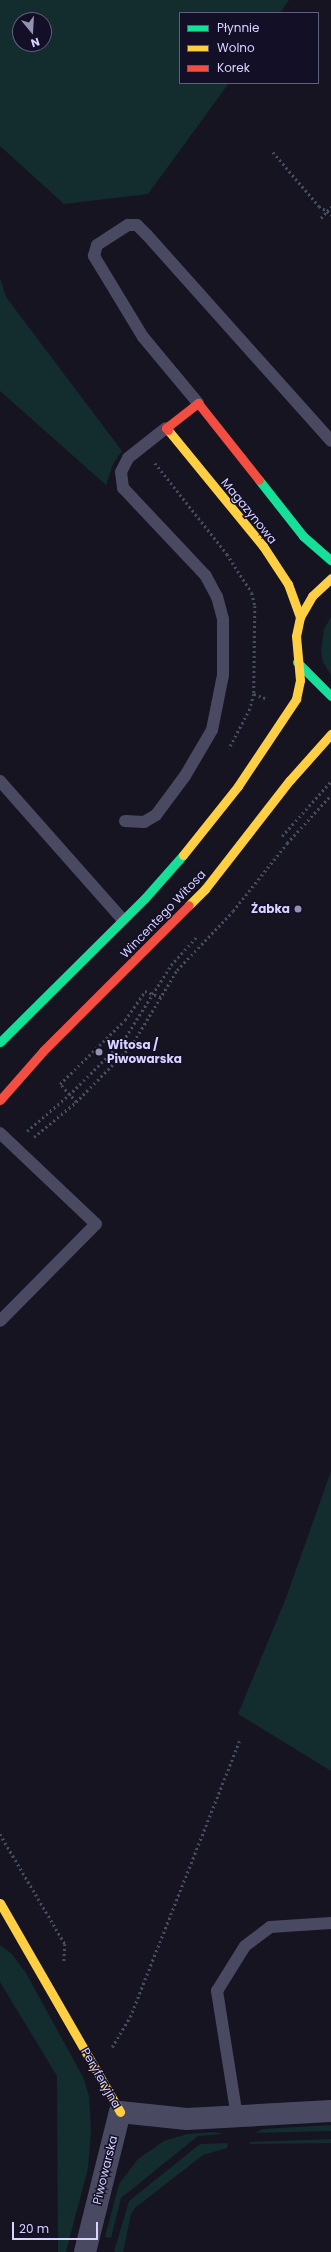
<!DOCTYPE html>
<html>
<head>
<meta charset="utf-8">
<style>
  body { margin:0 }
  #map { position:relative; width:331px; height:2252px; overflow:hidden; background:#161421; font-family:Poppins,sans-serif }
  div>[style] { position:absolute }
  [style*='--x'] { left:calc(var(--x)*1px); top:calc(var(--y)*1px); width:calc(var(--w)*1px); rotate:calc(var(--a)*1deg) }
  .green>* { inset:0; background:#132c2d }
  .path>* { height:2.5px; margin-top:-1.25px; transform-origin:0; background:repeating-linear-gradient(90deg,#44505f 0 2px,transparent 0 5px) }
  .lane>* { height:12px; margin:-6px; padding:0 6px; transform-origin:6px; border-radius:6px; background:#4a4962 }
  .street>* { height:22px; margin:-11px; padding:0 11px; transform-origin:11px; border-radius:11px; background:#4a4962 }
  .fast>* { height:9px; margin:-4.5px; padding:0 4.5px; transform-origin:4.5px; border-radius:4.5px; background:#16e098 }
  .slow>* { height:9px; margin:-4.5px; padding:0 4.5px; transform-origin:4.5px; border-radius:4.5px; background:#ffcf43 }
  .jam>* { height:9px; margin:-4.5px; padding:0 4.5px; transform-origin:4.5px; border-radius:4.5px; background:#f24e42 }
  .dots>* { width:11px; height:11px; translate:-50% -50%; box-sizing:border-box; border:2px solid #130f26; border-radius:50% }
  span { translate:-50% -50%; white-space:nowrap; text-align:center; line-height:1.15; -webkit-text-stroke:3px #130f26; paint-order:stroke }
  .street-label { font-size:12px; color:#d9d4ff }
  .poi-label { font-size:12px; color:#d9d4ff; font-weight:700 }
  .right { translate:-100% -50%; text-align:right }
  .left { translate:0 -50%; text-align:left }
  .legend { position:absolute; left:179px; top:12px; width:140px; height:72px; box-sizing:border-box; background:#130f26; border:1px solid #625e7d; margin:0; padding:5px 7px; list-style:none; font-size:12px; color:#d9d4ff }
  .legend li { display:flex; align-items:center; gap:8px; height:20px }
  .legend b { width:20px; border:1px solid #625e7d }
  .north { position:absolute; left:12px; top:12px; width:40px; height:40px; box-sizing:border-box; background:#130f26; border:1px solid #625e7d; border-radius:50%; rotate:162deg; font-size:11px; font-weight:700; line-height:16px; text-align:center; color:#d9d4ff }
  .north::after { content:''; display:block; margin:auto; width:14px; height:18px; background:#9591b1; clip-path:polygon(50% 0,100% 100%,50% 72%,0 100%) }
  .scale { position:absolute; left:12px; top:2222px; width:86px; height:18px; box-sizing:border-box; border:2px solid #d9d4ff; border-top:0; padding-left:5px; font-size:12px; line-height:14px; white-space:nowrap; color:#d9d4ff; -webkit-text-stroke:3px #130f26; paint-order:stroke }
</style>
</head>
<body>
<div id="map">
  <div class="green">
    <i style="clip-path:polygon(evenodd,0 0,289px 0,280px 13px,180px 13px,180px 83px,229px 83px,148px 194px,64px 204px,0 146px,0 0,20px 20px,44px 20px,44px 44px,20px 44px,20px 20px)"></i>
    <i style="clip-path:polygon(0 278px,6px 297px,122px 451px,113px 464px,106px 485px,0 391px)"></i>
    <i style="clip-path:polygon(331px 617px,331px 675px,323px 662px,321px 651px,324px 629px)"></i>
    <i style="clip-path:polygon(331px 1471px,331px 1771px,238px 1714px,286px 1598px)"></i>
    <i style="clip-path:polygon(0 1945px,12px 1954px,26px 1973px,83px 2077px,89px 2096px,91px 2131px,88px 2168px,66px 2252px,58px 2252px,57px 2076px,0 1982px)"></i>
    <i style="clip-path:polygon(331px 2125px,331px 2131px,255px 2133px,262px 2129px)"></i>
    <i style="clip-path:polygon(214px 2132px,223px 2134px,198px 2136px,121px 2198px,111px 2238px,105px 2237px,119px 2184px,138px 2159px,164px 2141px,187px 2134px)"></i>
    <i style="clip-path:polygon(331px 2139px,331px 2143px,250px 2144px,250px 2142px)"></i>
    <i style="clip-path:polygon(228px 2143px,227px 2148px,203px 2155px,135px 2208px,131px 2214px,123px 2252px,114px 2252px,129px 2201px,200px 2144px)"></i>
  </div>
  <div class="path">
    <i style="--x:273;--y:152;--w:71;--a:49.6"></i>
    <i style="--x:319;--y:206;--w:9;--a:32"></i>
    <i style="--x:327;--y:211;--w:6;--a:-45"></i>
    <i style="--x:321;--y:218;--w:9;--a:-49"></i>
    <i style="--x:327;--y:211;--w:6;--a:45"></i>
    <i style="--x:155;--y:463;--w:116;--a:51.6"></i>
    <i style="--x:227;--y:554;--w:46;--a:57.3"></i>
    <i style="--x:252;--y:593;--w:13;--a:77"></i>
    <i style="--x:255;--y:606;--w:88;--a:90.7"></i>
    <i style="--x:254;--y:694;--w:16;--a:105"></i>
    <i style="--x:250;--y:709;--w:45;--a:117.7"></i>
    <i style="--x:254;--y:694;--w:12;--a:20"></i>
    <i style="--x:282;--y:836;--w:74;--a:-48.3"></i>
    <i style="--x:76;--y:1102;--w:24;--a:-132"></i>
    <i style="--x:60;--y:1084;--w:91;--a:-44.6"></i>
    <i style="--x:125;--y:1020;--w:35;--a:-55"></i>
    <i style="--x:145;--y:991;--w:17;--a:21"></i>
    <i style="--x:27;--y:1131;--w:55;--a:-40.6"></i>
    <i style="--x:69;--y:1095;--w:76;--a:-45"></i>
    <i style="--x:123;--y:1041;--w:90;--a:-57.7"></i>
    <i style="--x:171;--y:965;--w:38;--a:-48"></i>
    <i style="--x:34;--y:1137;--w:55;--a:-39.8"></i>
    <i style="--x:76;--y:1102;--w:78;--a:-45.5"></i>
    <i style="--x:131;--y:1046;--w:89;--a:-58.8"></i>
    <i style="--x:177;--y:970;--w:81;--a:-46.5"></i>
    <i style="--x:233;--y:911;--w:87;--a:-51.5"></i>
    <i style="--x:287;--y:843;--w:65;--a:-47.5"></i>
    <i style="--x:0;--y:1834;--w:128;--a:59.4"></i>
    <i style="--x:65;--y:1944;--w:17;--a:93"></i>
    <i style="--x:112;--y:2047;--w:35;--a:-59"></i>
    <i style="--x:130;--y:2017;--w:297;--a:-68.4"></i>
  </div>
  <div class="lane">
    <i style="--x:198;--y:403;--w:86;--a:-129.8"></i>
    <i style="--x:143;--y:337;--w:95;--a:-121.2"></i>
    <i style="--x:94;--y:256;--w:11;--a:-75"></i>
    <i style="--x:97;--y:245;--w:37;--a:-33"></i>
    <i style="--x:128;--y:225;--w:9;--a:0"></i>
    <i style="--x:137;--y:225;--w:14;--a:45"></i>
    <i style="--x:147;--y:235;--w:276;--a:48.2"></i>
    <i style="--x:0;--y:781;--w:184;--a:48.5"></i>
    <i style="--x:125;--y:821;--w:19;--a:3"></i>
    <i style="--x:144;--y:822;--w:14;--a:-30"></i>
    <i style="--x:156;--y:815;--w:49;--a:-53.4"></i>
    <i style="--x:185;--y:776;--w:53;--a:-59.6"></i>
    <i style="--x:212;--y:730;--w:56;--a:-78.7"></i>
    <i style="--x:223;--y:675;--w:56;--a:-90"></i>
    <i style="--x:223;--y:619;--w:23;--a:-105"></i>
    <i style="--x:217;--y:597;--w:24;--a:-118"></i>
    <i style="--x:206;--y:576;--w:121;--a:-133.3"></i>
    <i style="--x:123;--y:488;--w:16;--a:-97"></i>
    <i style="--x:121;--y:472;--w:16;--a:-63"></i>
    <i style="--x:128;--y:458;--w:48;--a:-38.3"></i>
    <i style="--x:0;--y:1133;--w:132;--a:43.5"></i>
    <i style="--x:96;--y:1224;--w:136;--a:134.7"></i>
    <i style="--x:237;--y:2117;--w:128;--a:-99"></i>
    <i style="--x:217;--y:1991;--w:53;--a:-58.1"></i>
    <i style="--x:245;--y:1946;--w:31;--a:-37"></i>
    <i style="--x:270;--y:1927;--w:61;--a:-3.8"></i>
  </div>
  <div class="street">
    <i style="--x:85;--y:2252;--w:144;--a:-76"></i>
    <i style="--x:120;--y:2112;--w:67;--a:6"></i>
    <i style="--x:187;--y:2119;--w:144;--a:-3.2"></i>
  </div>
  <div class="fast">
    <i style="--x:259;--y:480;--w:71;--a:51.8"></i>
    <i style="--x:303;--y:536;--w:37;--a:41"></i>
    <i style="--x:297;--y:662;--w:48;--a:45"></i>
    <i style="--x:0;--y:1042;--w:204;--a:-44.8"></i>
    <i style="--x:145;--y:898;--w:57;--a:-48.5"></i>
  </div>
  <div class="slow">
    <i style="--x:168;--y:430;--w:150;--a:50.7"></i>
    <i style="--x:263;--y:546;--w:45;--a:56.7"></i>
    <i style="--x:288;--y:584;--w:35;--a:70"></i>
    <i style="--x:183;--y:855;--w:88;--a:-51.4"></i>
    <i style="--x:238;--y:786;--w:105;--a:-56.3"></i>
    <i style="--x:296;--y:699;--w:19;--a:-78"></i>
    <i style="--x:300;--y:680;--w:44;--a:-95.2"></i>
    <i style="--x:296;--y:636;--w:19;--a:-78"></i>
    <i style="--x:300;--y:617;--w:24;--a:-60"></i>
    <i style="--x:312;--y:596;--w:26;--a:-43"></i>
    <i style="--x:189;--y:905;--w:23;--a:-45"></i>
    <i style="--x:205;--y:889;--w:138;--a:-52.1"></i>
    <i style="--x:290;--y:780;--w:62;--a:-48.3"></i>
    <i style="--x:0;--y:1903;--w:241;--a:60.1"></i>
  </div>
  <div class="jam">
    <i style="--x:168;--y:430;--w:3;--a:-135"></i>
    <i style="--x:166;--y:428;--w:41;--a:-38"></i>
    <i style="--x:198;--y:403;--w:98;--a:51.6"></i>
    <i style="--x:0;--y:1100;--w:65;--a:-48.7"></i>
    <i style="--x:43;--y:1051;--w:206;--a:-45"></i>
  </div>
  <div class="dots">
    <i style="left:298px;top:909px;background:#9591b1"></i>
    <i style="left:99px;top:1052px;background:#9591b1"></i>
  </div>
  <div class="street-label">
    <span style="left:249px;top:511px;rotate:51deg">Magazynowa</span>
    <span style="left:163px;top:914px;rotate:-46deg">Wincentego Witosa</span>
    <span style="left:101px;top:2078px;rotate:60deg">Peryferyjna</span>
    <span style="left:105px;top:2170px;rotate:-76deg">Piwowarska</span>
  </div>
  <div class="poi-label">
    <span class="right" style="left:290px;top:909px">Żabka</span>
    <span class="left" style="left:107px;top:1052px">Witosa /<br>Piwowarska</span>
  </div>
  <ul class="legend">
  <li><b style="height:5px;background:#16e098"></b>Płynnie</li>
  <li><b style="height:5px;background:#ffcf43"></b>Wolno</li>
  <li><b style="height:5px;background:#f24e42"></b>Korek</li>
  </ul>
  <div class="north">N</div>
  <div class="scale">20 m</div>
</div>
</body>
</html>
